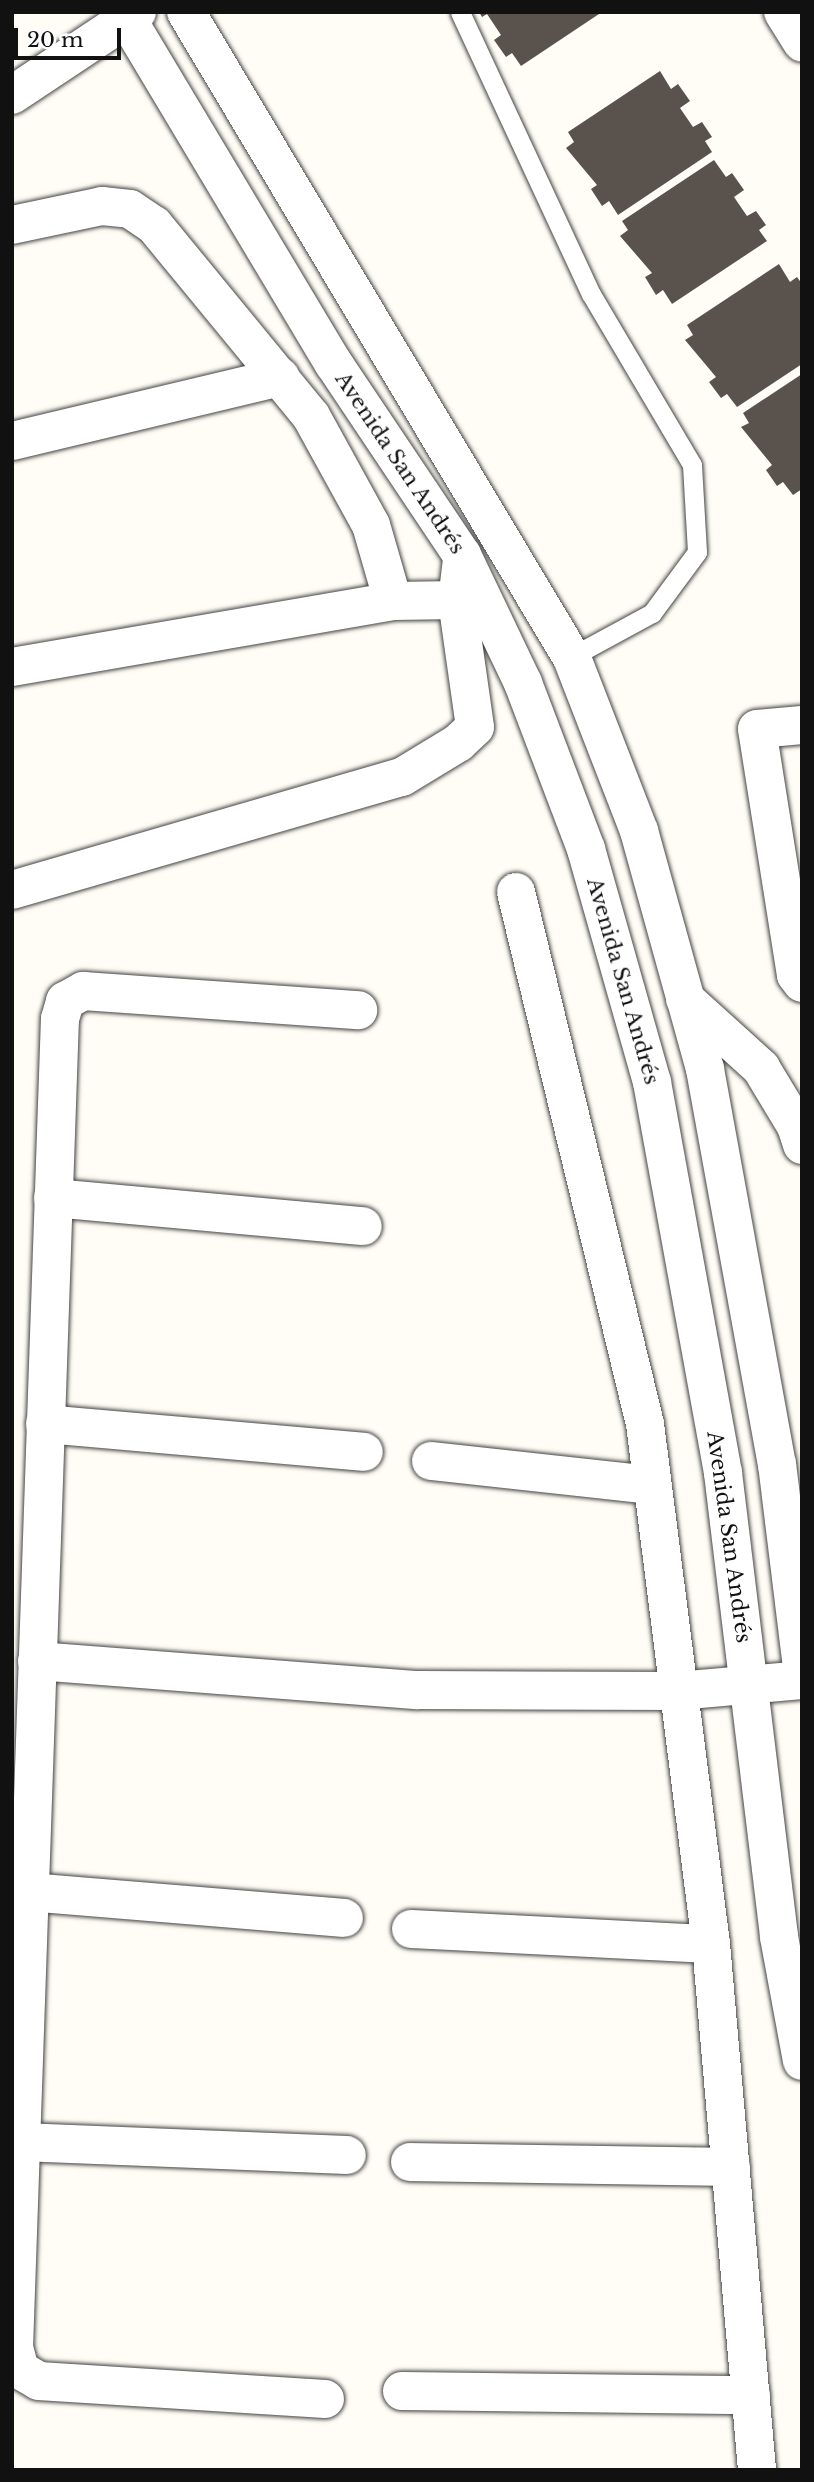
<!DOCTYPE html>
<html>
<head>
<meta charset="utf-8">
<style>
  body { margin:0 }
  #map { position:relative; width:814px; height:2482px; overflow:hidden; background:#fffdf5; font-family:"Libre Baskerville",serif }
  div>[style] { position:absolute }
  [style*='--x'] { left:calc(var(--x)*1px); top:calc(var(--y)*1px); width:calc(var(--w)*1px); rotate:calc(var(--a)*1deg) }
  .building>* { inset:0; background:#5a524d }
  .roads { filter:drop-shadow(0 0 2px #444) drop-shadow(0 0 2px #444) }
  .lane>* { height:19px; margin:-9.5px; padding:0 9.5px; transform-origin:9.5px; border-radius:9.5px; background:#fff }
  .street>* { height:38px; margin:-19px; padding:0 19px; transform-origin:19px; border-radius:19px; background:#fff }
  span { translate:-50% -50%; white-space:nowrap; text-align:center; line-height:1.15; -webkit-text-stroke:7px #fff; paint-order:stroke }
  .street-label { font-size:21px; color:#111 }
  .frame { position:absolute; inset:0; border:14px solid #111; pointer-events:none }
  .scale { position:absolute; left:14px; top:28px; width:107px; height:32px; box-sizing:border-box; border:4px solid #111; border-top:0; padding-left:9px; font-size:21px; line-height:24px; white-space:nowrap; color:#111; -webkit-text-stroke:5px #fff; paint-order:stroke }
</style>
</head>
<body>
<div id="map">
  <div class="building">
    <i style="clip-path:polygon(479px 12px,602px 12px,521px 66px,512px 53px,506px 57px,494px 40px,501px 35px,487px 14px,482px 17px)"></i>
    <i style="clip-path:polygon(660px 71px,671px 89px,678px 84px,690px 101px,680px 108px,693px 127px,702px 122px,712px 137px,705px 141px,712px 152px,618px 215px,609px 201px,602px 206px,591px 189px,597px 185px,566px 148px,574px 142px,568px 132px)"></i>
    <i style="clip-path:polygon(714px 160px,726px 177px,732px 173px,744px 190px,734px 197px,747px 216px,756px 211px,766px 225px,759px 230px,767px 241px,672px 304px,663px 290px,656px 295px,645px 277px,652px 273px,620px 236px,628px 230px,622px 221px)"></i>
    <i style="clip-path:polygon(779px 264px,790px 282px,797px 277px,802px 284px,802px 364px,737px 407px,727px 394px,721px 398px,709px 382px,716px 377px,685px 340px,693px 335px,687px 325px)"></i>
    <i style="clip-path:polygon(802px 374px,802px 489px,793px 495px,783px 482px,777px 486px,766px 470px,772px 465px,741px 427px,749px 423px,743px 413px)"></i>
  </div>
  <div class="roads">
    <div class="lane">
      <i style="--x:460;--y:12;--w:311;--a:65.1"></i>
      <i style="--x:591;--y:294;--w:199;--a:59.4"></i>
      <i style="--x:692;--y:465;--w:87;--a:86.7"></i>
      <i style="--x:697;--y:552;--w:76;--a:126.4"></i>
      <i style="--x:652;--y:613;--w:92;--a:151.5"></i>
    </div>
    <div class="street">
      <i style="--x:123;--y:12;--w:410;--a:59.1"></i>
      <i style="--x:334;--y:364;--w:230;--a:56.2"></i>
      <i style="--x:462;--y:555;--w:142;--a:64.5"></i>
      <i style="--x:523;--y:683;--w:178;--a:69.2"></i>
      <i style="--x:586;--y:849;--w:242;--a:74.2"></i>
      <i style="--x:652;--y:1082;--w:397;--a:79.7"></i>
      <i style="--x:723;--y:1473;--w:467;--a:83.1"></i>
      <i style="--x:779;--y:1937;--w:126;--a:79.5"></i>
      <i style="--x:186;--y:12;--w:753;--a:59.14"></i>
      <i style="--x:572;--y:658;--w:186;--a:68.8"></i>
      <i style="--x:639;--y:831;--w:247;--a:74.5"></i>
      <i style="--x:705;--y:1069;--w:402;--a:79.7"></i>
      <i style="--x:777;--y:1464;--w:206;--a:83"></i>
      <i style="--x:783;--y:12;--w:36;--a:58"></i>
      <i style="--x:12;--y:95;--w:150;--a:-33.6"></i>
      <i style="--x:12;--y:225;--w:92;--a:-11.9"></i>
      <i style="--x:102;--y:206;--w:28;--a:6"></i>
      <i style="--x:130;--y:209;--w:29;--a:34"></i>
      <i style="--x:154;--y:225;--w:247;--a:50.6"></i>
      <i style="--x:311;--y:416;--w:124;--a:61.2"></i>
      <i style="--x:371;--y:525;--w:79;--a:73.9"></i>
      <i style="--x:12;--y:441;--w:276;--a:-13.4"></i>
      <i style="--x:12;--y:667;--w:387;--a:-9.8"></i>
      <i style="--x:393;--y:601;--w:64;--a:-0.9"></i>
      <i style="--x:802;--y:725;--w:45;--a:174.9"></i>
      <i style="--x:757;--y:729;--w:249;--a:81"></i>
      <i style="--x:796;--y:975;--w:10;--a:53"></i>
      <i style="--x:12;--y:890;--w:406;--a:-16.2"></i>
      <i style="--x:402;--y:777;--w:66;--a:-31.3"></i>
      <i style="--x:458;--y:743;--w:23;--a:-43"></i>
      <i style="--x:475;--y:727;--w:128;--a:-98.1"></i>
      <i style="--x:457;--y:600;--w:40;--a:-82.9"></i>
      <i style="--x:516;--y:892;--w:547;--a:76.37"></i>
      <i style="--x:645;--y:1424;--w:524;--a:82.77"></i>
      <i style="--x:711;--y:1944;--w:528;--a:85"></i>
      <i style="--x:685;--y:999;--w:103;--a:42.2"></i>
      <i style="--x:761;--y:1068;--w:68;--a:58.9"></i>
      <i style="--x:796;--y:1126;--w:20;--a:72"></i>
      <i style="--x:53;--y:1198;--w:311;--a:5.2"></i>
      <i style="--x:45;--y:1424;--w:320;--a:5"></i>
      <i style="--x:431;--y:1461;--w:222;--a:6.2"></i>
      <i style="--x:37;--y:1661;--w:382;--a:4.4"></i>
      <i style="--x:418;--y:1690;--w:259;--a:0.2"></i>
      <i style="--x:677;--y:1691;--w:125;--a:-5"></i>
      <i style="--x:29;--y:1892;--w:316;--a:4.7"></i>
      <i style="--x:411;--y:1929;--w:300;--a:2.9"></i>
      <i style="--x:21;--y:2142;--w:326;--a:2.3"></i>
      <i style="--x:410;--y:2162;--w:321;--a:0.9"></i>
      <i style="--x:402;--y:2391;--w:349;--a:0.7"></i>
      <i style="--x:325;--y:2399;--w:287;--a:-176.4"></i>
      <i style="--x:39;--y:2381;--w:22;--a:-150"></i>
      <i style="--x:20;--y:2370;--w:23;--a:-105"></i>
      <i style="--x:14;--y:2348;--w:1330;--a:-88.02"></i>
      <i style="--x:60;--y:1019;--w:19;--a:-74"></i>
      <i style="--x:65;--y:1001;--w:21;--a:-29"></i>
      <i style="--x:83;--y:991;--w:276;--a:4"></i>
    </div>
  </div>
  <div class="street-label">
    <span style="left:400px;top:463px;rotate:56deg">Avenida San Andrés</span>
    <span style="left:623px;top:981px;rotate:74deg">Avenida San Andrés</span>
    <span style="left:729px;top:1537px;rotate:82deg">Avenida San Andrés</span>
  </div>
  <div class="frame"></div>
  <div class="scale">20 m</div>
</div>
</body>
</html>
